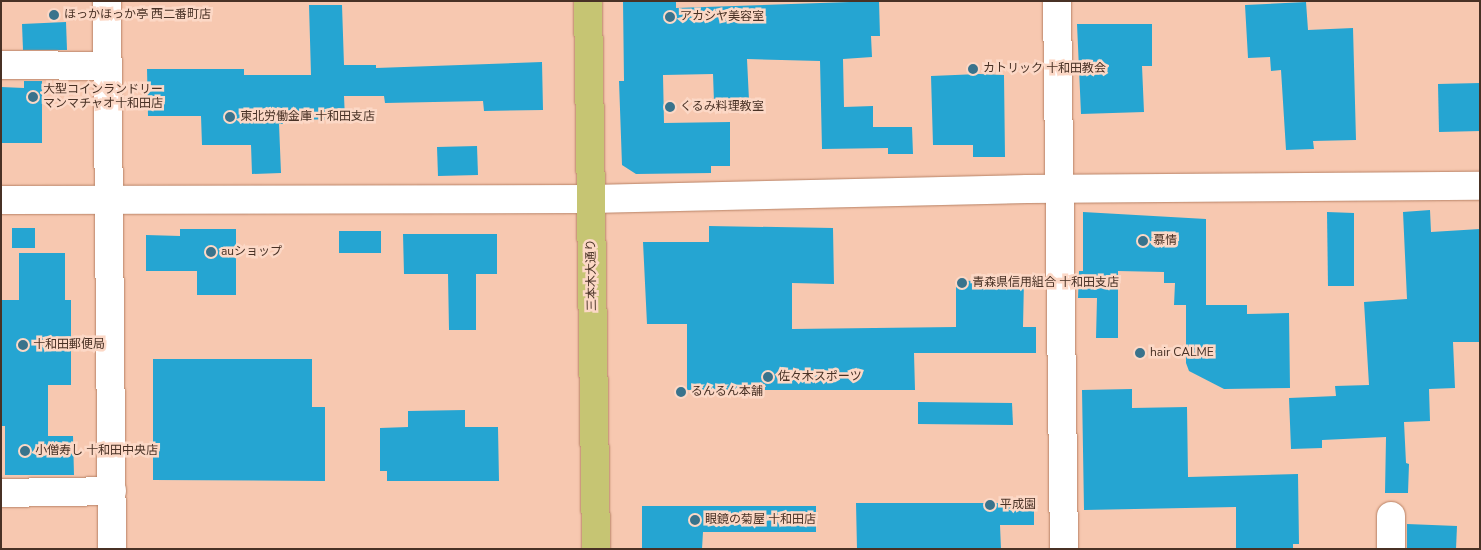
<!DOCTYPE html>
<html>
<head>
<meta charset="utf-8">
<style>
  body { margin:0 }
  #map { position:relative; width:1481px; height:550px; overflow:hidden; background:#f7c8b0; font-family:"Nunito Sans","Noto Sans JP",sans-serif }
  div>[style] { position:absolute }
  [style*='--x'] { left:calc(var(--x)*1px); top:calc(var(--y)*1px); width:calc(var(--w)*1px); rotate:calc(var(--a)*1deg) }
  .building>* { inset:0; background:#25a5d2 }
  .roads { filter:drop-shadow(0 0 1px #b88265) drop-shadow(0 0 1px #b88265) }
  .minor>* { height:28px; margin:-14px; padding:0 14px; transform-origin:14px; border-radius:14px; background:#fff }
  .highway>* { height:28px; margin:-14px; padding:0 14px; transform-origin:14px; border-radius:14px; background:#c6c573 }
  .dots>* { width:14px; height:14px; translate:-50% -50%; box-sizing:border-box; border:2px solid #fcd8c6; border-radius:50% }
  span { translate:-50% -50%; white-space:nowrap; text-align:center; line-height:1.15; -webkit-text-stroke:5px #fcd8c6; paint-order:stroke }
  .poi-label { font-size:12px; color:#483125 }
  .left { translate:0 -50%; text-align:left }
  .street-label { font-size:12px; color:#483125 }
  .frame { position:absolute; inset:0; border:2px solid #483125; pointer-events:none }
</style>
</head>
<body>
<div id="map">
  <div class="building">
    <i style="clip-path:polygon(623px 1px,676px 1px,676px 8px,879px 1px,880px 36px,871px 36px,872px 57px,843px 59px,844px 107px,873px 106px,873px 127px,912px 127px,913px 154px,888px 154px,888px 148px,822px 149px,820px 61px,747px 59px,749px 100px,714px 102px,713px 74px,663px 75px,664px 123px,730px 122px,730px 166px,711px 166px,711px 173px,636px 174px,622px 165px,619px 81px,624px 81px)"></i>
    <i style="clip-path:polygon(1306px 2px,1308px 30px,1353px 28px,1356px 140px,1313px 141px,1314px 149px,1286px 150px,1281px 70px,1271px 71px,1270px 57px,1248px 58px,1245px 5px)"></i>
    <i style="clip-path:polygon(309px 5px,342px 5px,344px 65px,376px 65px,376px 68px,542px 62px,543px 110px,484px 111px,483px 101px,385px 103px,384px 96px,344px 96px,345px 119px,283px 120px,283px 124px,279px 124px,281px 173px,252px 174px,251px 145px,202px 145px,201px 116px,148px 116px,147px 69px,244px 69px,244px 75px,311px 75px)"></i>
    <i style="clip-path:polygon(66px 22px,67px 50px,23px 50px,22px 24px)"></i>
    <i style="clip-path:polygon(1077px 24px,1152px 24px,1152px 66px,1142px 66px,1144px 112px,1081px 114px)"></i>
    <i style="clip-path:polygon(979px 74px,1004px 75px,1005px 157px,973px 157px,973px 145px,933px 145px,931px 76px)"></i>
    <i style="clip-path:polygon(24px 81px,42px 81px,42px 143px,1px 143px,1px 87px,24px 88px)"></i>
    <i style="clip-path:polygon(1480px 83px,1480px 131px,1439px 132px,1438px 84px)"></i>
    <i style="clip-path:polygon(477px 146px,478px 175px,438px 176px,437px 147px)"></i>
    <i style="clip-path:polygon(1430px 210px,1431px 232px,1480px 229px,1480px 342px,1453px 342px,1455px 388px,1429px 389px,1430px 421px,1404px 422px,1406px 463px,1409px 464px,1408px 493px,1385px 493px,1386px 437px,1322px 440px,1322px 448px,1291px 449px,1289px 398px,1336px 396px,1335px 386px,1369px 385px,1364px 302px,1407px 299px,1403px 212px)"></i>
    <i style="clip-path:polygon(1083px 212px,1206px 219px,1206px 305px,1247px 305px,1247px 314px,1289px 313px,1290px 388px,1224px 389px,1189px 371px,1186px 363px,1186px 305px,1174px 305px,1175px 283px,1164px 283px,1164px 272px,1118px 271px,1118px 338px,1096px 338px,1097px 298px,1078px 298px,1079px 271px,1083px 271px)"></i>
    <i style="clip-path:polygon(1327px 212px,1354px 213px,1354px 286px,1328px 286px)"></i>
    <i style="clip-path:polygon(709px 226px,833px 228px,834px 284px,792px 283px,792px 329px,956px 327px,956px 281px,1024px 280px,1023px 327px,1036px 327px,1036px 353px,914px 353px,915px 390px,687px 390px,687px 324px,647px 324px,643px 242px,709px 242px)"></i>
    <i style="clip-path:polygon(12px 228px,35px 228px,35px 248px,12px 248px)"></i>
    <i style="clip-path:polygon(180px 229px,236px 229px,236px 295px,197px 295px,197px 271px,146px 271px,146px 235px,180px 236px)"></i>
    <i style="clip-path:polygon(339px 231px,381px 231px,381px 253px,339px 253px)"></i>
    <i style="clip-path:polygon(403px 234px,497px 234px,497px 274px,476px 274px,476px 330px,449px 330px,448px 274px,404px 274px)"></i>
    <i style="clip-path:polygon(19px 253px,65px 253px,65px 300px,71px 300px,71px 385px,48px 385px,48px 436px,73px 436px,74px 475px,5px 475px,5px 426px,1px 426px,1px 300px,19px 300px)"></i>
    <i style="clip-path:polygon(153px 359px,312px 359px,312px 407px,325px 407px,325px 481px,153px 480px)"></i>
    <i style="clip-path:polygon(1132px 389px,1132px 408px,1187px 407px,1188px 477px,1298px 474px,1299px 544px,1293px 544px,1293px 549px,1236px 549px,1236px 507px,1084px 510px,1082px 390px)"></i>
    <i style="clip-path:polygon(918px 402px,1012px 403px,1013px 425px,918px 424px)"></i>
    <i style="clip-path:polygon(465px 410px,465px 427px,498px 427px,499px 481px,387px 481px,387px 471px,380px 471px,380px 428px,408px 427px,408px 411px)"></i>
    <i style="clip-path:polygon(856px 503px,1034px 503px,1034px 525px,1000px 525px,1001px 549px,857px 549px)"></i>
    <i style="clip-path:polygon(642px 506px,816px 506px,816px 532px,703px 532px,702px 549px,642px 549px)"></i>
    <i style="clip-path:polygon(1407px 524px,1457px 526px,1456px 549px,1407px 549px)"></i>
  </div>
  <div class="roads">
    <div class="minor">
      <i style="--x:107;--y:1;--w:548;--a:89.48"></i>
      <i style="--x:1057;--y:1;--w:548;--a:89.27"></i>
      <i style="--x:1;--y:65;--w:106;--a:0.5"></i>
      <i style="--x:1;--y:200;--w:590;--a:-0.1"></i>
      <i style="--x:591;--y:199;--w:436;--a:-1.3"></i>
      <i style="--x:1027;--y:189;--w:453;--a:-0.4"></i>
      <i style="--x:1;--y:493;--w:111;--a:-1"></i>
      <i style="--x:1391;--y:516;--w:33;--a:90"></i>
    </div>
    <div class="highway">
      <i style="--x:588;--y:1;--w:548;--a:89.16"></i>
    </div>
  </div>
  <div class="dots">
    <i style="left:54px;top:15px;background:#39738c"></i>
    <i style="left:670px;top:17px;background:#39738c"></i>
    <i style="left:973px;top:69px;background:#39738c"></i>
    <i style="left:33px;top:97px;background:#39738c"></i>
    <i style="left:670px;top:107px;background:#39738c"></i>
    <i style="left:230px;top:117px;background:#39738c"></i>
    <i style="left:1143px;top:241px;background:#39738c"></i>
    <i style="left:211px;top:252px;background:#39738c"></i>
    <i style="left:962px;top:283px;background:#39738c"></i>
    <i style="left:23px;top:345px;background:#39738c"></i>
    <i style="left:1140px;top:353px;background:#39738c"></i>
    <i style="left:768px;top:377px;background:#39738c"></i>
    <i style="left:681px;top:392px;background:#39738c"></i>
    <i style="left:25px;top:451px;background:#39738c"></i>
    <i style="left:990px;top:505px;background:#39738c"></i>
    <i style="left:695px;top:520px;background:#39738c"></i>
  </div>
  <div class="poi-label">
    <span class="left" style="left:64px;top:15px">ほっかほっか亭 西二番町店</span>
    <span class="left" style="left:680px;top:17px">アカシヤ美容室</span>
    <span class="left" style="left:983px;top:69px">カトリック 十和田教会</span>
    <span class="left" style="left:43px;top:97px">大型コインランドリー<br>マンマチャオ十和田店</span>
    <span class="left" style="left:680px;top:107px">くるみ料理教室</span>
    <span class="left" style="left:240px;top:117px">東北労働金庫 十和田支店</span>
    <span class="left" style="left:1153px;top:241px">慕情</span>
    <span class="left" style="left:221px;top:252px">auショップ</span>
    <span class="left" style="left:972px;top:283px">青森県信用組合 十和田支店</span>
    <span class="left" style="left:33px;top:345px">十和田郵便局</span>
    <span class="left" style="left:1150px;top:353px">hair CALME</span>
    <span class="left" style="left:778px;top:377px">佐々木スポーツ</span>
    <span class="left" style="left:691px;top:392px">るんるん本舗</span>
    <span class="left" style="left:35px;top:451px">小僧寿し 十和田中央店</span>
    <span class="left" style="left:1000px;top:505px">平成園</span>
    <span class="left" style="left:705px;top:520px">眼鏡の菊屋 十和田店</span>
  </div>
  <div class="street-label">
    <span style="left:592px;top:275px;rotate:-91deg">三本木大通り</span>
  </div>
  <div class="frame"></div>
</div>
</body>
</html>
